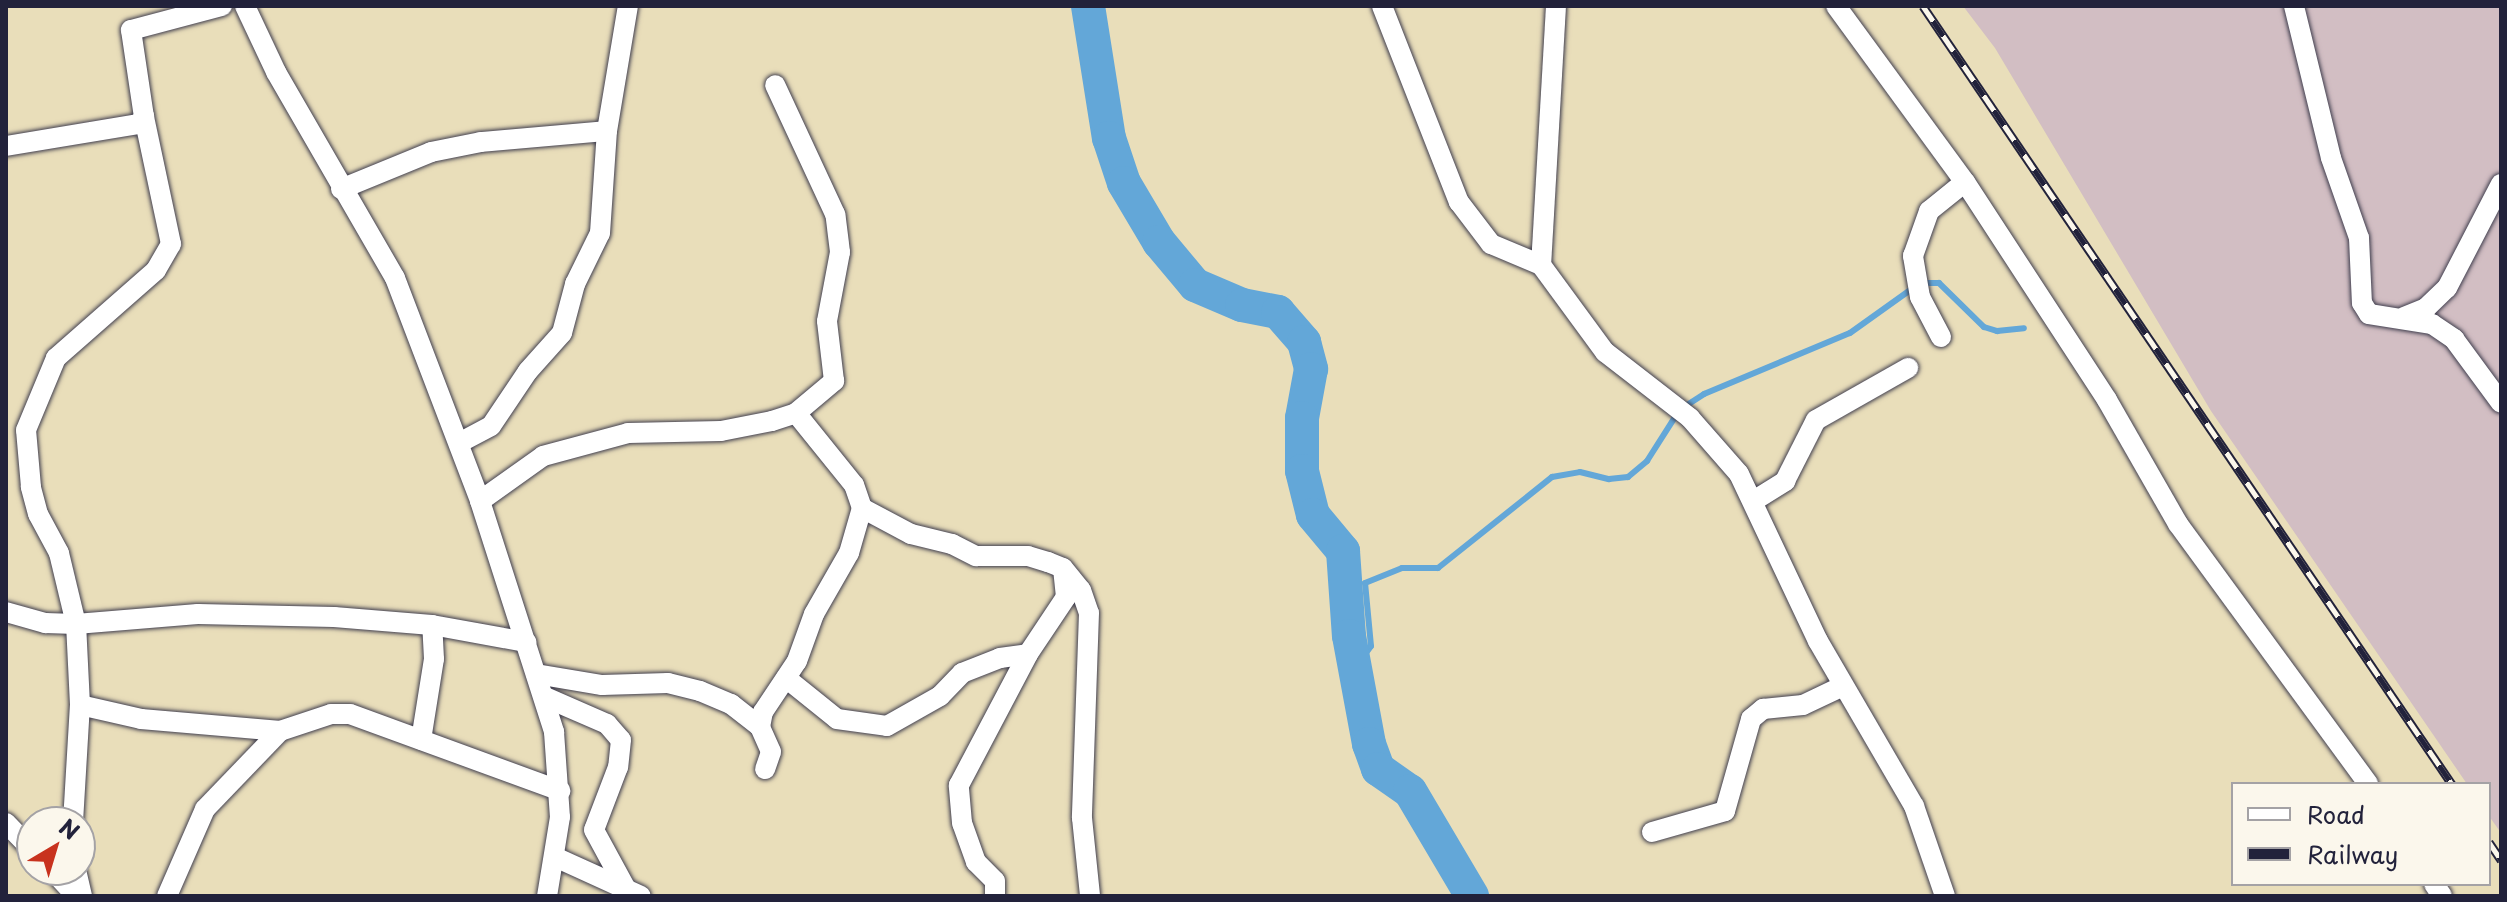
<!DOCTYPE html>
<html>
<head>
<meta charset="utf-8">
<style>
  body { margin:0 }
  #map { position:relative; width:2507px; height:902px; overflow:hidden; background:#e9deba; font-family:"Playpen Sans",sans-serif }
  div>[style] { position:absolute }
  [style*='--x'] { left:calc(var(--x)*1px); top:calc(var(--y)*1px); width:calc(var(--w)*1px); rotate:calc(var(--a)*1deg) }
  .industrial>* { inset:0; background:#d2bec3 }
  .stream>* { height:6px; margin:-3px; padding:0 3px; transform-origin:3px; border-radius:3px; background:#63a7d8 }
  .river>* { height:34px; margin:-17px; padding:0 17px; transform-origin:17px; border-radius:17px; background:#63a7d8 }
  .roads { filter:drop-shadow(0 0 2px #403e4e) drop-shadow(0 0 2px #403e4e) }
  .street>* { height:20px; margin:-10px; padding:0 10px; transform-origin:10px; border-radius:10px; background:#fff }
  .rail>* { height:9px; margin-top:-4.5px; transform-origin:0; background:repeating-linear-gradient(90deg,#fbf7ec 0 18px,#22223b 0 36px); box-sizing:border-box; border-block:2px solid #22223b }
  span { translate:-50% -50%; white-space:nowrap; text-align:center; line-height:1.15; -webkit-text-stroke:6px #fbf7ec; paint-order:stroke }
  .frame { position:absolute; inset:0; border:8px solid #22223b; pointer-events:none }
  .legend { position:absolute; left:2231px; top:782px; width:260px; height:104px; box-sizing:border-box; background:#fbf7ec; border:2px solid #a4a2a5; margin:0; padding:10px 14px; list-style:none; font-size:24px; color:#22223b }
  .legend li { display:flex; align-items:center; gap:16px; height:40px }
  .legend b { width:40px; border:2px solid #a4a2a5 }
  .north { position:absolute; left:16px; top:806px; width:80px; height:80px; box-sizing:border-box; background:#fbf7ec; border:2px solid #a4a2a5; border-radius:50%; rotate:38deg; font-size:22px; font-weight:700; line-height:32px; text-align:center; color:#22223b }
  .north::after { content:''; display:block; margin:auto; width:28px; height:36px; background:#c8321e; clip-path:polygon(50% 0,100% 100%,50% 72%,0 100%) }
</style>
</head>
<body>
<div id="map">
  <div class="industrial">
    <i style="clip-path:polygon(1963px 6px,2501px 6px,2501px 833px,2489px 816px,2489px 784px,2467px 784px,2211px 411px,1995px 48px)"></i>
  </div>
  <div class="stream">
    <i style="--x:1923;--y:283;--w:16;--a:0"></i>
    <i style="--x:1939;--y:283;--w:63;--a:44.4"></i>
    <i style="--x:1984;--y:327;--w:14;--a:17"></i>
    <i style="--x:1997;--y:331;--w:27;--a:-6"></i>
    <i style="--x:1684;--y:407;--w:24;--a:-33"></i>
    <i style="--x:1704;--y:394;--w:158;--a:-22.7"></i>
    <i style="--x:1850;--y:333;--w:77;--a:-35.5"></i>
    <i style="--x:1355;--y:668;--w:27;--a:-54"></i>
    <i style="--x:1371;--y:646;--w:63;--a:-95.4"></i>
    <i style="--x:1365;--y:583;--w:40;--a:-22"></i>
    <i style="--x:1402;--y:568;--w:36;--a:0"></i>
    <i style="--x:1438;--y:568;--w:146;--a:-38.6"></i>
    <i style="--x:1552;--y:477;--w:28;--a:-10"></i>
    <i style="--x:1580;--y:472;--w:30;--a:14"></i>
    <i style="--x:1609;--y:479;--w:19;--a:-6"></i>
    <i style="--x:1628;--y:477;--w:25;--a:-40"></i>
    <i style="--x:1647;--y:461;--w:52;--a:-57.5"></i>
  </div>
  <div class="river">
    <i style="--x:1088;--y:6;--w:134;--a:81"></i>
    <i style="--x:1109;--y:138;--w:47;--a:71.6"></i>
    <i style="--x:1124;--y:183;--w:69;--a:59.3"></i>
    <i style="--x:1159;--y:242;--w:56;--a:50.1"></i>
    <i style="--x:1195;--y:285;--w:51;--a:23.1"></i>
    <i style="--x:1242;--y:305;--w:37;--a:11"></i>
    <i style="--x:1278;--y:312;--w:40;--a:49"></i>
    <i style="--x:1304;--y:342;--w:28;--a:75"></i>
    <i style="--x:1311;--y:369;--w:50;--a:100.4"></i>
    <i style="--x:1302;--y:418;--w:53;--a:90"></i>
    <i style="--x:1302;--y:471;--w:45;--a:76"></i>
    <i style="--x:1313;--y:515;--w:47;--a:50.2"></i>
    <i style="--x:1343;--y:551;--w:85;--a:86"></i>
    <i style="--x:1349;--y:636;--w:110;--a:79.5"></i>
    <i style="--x:1369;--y:744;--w:27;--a:70"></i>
    <i style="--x:1378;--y:769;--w:39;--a:35"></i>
    <i style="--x:1410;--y:791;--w:122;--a:59.4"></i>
  </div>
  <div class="roads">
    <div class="street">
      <i style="--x:245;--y:6;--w:73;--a:64.8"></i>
      <i style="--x:276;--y:72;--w:238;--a:60"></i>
      <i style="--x:395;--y:278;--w:239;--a:69.1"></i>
      <i style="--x:480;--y:501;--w:243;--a:72.2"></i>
      <i style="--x:554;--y:732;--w:85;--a:86"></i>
      <i style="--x:560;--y:817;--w:80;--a:99.3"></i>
      <i style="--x:1382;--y:6;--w:211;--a:68.6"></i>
      <i style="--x:1459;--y:202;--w:53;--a:52.7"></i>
      <i style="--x:1491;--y:244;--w:54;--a:22.8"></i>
      <i style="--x:1556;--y:6;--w:259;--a:93.3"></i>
      <i style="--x:1541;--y:265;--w:108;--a:53.7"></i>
      <i style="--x:1605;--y:352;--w:108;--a:37.8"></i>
      <i style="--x:1690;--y:418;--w:74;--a:48.8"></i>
      <i style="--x:1739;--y:474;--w:185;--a:64.7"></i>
      <i style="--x:1818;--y:641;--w:191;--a:59.8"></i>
      <i style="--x:1914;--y:806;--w:95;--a:71"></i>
      <i style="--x:1836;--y:6;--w:218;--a:53.8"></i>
      <i style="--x:1965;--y:182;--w:260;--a:56.9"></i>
      <i style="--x:2107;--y:400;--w:143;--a:60.2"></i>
      <i style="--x:2178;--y:524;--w:322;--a:53.8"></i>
      <i style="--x:2294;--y:6;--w:156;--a:76.3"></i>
      <i style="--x:2331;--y:158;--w:85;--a:70.7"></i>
      <i style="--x:2359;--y:238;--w:65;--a:87.4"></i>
      <i style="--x:2362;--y:303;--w:13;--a:58"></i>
      <i style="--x:2369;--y:314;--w:64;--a:9"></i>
      <i style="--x:2432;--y:324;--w:27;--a:34"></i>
      <i style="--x:2454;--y:339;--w:79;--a:53.7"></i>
      <i style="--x:6;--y:146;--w:135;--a:-9.4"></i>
      <i style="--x:139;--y:124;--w:9;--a:-54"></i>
      <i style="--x:144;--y:117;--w:88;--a:-98.5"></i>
      <i style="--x:131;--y:30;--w:94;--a:-14.8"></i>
      <i style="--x:341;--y:189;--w:97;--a:-22.3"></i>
      <i style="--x:431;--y:152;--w:51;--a:-11.3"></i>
      <i style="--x:481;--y:142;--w:126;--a:-5"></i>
      <i style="--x:2404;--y:317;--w:24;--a:-22"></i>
      <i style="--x:2426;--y:308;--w:29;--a:-44"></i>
      <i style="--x:2447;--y:288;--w:117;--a:-62.6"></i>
      <i style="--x:1941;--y:337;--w:45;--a:-117.7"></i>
      <i style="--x:1920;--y:297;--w:42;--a:-99.7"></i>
      <i style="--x:1913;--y:256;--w:48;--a:-70.4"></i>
      <i style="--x:1929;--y:211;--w:46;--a:-38.9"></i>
      <i style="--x:459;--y:443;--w:36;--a:-28"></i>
      <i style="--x:491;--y:426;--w:66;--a:-56.1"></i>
      <i style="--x:528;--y:371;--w:51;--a:-48.2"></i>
      <i style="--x:562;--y:333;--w:51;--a:-75.1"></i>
      <i style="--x:575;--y:284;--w:57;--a:-63.9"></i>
      <i style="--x:600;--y:233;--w:102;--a:-86.1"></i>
      <i style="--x:607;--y:131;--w:127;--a:-80.5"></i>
      <i style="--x:1755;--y:500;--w:36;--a:-32"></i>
      <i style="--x:1785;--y:481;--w:68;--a:-63.1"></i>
      <i style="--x:1816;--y:420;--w:106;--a:-29.5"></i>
      <i style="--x:480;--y:501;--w:77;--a:-35.5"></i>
      <i style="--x:543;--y:456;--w:88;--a:-15.1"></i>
      <i style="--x:628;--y:433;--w:93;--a:-1.2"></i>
      <i style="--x:721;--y:431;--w:52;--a:-11.1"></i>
      <i style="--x:772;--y:421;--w:25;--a:-18"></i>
      <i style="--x:796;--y:413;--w:50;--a:-40.1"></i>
      <i style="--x:834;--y:381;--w:60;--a:-96.7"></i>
      <i style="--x:827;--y:321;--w:70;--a:-79.3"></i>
      <i style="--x:840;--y:252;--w:38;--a:-97"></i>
      <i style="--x:835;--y:214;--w:142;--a:-114.9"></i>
      <i style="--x:862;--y:508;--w:55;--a:28"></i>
      <i style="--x:911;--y:534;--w:42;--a:13.7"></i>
      <i style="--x:952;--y:544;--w:27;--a:27"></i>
      <i style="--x:976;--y:556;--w:52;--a:0"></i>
      <i style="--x:1028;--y:556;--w:21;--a:17"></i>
      <i style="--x:1048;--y:562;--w:16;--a:22"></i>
      <i style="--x:1063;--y:568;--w:28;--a:51"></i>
      <i style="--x:1081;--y:590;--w:24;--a:71"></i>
      <i style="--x:1089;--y:613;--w:205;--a:92"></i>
      <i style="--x:1082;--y:818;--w:78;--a:84.1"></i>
      <i style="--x:6;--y:612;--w:41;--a:15.8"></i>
      <i style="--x:45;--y:623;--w:31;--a:2"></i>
      <i style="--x:76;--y:624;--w:122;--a:-4.7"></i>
      <i style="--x:198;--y:614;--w:136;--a:1.3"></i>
      <i style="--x:334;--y:617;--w:98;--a:4.7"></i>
      <i style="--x:432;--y:625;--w:96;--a:10.3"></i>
      <i style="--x:536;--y:674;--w:67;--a:9.5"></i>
      <i style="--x:602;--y:685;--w:66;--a:-1.7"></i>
      <i style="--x:668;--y:683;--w:33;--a:14"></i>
      <i style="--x:700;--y:691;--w:34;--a:23"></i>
      <i style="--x:731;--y:704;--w:37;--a:38"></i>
      <i style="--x:760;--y:727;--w:27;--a:66"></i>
      <i style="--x:771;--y:752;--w:18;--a:109"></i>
      <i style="--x:786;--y:678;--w:65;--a:38.8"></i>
      <i style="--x:837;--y:719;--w:50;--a:8"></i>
      <i style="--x:887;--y:726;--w:61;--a:-29.5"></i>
      <i style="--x:940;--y:696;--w:32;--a:-46"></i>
      <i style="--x:962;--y:673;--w:41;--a:-21.5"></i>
      <i style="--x:1000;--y:658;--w:28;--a:-8"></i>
      <i style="--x:1028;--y:654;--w:69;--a:-56.3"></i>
      <i style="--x:1066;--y:597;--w:28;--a:-96"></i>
      <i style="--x:545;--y:697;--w:68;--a:23.5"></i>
      <i style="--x:607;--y:724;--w:21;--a:49"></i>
      <i style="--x:621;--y:740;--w:27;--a:96"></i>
      <i style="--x:618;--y:767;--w:67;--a:110.9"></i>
      <i style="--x:594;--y:830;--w:65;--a:61.5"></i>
      <i style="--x:80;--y:705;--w:63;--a:12.9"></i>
      <i style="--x:141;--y:719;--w:140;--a:4.9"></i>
      <i style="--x:280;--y:731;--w:54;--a:-18.4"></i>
      <i style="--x:331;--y:714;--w:19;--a:0"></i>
      <i style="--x:350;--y:714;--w:224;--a:20.1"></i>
      <i style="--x:760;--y:727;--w:15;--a:-79"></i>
      <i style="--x:763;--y:712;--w:61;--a:-56.3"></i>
      <i style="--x:797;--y:661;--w:50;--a:-70.1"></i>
      <i style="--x:814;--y:614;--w:70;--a:-60.2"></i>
      <i style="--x:849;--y:553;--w:47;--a:-73.9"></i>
      <i style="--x:862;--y:508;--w:24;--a:-109"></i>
      <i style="--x:854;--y:485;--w:92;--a:-128.9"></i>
      <i style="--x:421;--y:740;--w:82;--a:-80.9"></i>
      <i style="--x:434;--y:659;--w:34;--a:-93"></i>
      <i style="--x:73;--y:822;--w:117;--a:-86.6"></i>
      <i style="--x:80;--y:705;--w:81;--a:-92.8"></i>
      <i style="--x:76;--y:624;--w:73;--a:-103.5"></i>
      <i style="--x:59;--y:553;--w:44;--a:-118.3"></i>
      <i style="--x:38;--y:514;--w:28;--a:-105"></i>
      <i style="--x:31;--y:487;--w:57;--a:-95"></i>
      <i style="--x:26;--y:430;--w:78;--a:-67.4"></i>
      <i style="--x:56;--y:358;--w:133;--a:-41.3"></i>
      <i style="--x:156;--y:270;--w:30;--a:-60"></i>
      <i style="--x:171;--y:244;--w:130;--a:-102"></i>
      <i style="--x:6;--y:823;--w:37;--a:46"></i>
      <i style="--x:1652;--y:832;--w:76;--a:-16"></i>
      <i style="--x:1725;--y:811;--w:96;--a:-74.2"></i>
      <i style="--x:1751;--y:719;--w:16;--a:-40"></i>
      <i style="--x:1763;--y:709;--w:40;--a:-5.7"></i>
      <i style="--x:1803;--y:705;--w:44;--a:-25.4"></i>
      <i style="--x:555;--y:857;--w:94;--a:24.4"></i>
      <i style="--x:52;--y:870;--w:35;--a:47"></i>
      <i style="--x:76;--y:870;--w:27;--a:77"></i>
      <i style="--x:2434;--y:884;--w:14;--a:56"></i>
      <i style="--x:167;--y:896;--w:95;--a:-66.4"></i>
      <i style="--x:205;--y:809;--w:108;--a:-46.1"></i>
      <i style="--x:995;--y:896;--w:15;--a:-90"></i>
      <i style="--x:995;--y:881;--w:27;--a:-135"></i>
      <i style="--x:976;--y:862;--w:41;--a:-109.7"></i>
      <i style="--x:962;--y:823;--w:38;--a:-95"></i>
      <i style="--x:959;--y:785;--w:148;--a:-62.2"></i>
    </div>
  </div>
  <div class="rail">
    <i style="--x:1923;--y:6;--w:941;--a:55.79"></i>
    <i style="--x:2489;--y:842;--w:22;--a:56"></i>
  </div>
  <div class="frame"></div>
  <ul class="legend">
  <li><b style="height:10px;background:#fff"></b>Road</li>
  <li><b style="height:10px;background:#22223b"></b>Railway</li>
  </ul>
  <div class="north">N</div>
</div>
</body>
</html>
